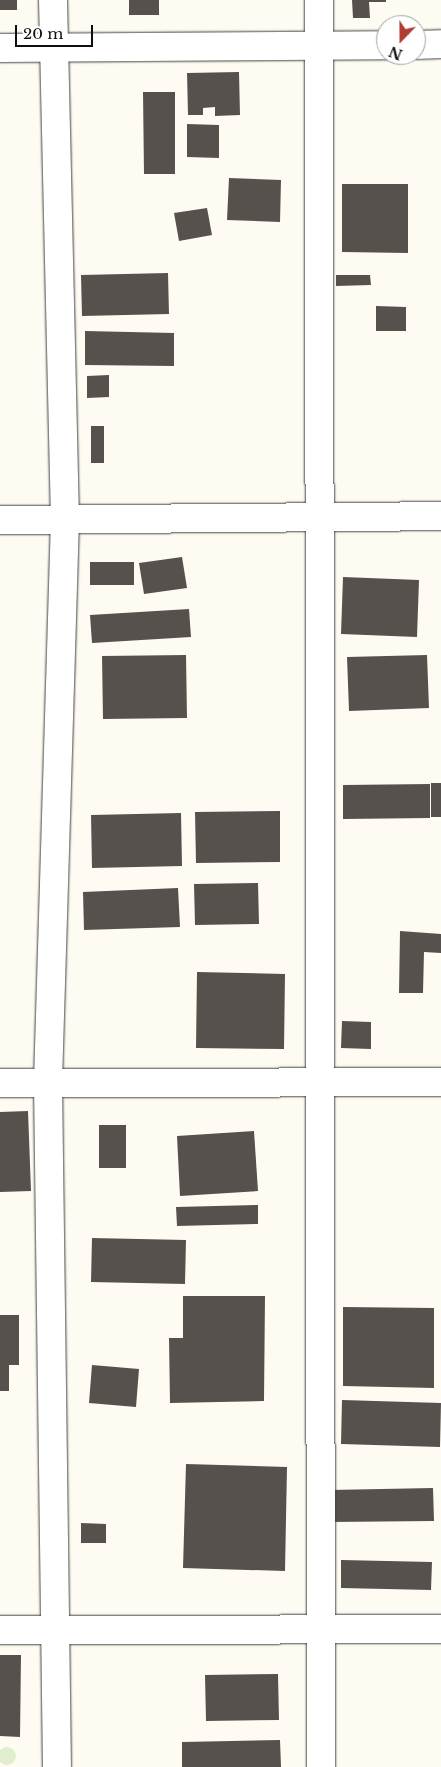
<!DOCTYPE html>
<html>
<head>
<meta charset="utf-8">
<style>
  body { margin:0 }
  #map { position:relative; width:441px; height:1767px; overflow:hidden; background:#fefcf2; font-family:"Libre Baskerville",serif }
  div>[style] { position:absolute }
  [style*='--x'] { left:calc(var(--x)*1px); top:calc(var(--y)*1px); width:calc(var(--w)*1px); rotate:calc(var(--a)*1deg) }
  .pitch>* { inset:0; background:#e0edcf }
  .round { border-radius:50% }
  .building>* { inset:0; background:#56514c }
  .roads { filter:drop-shadow(0 0 1px #424242) drop-shadow(0 0 1px #424242) }
  .street>* { height:28px; margin:-14px; padding:0 14px; transform-origin:14px; border-radius:14px; background:#fff }
  span { translate:-50% -50%; white-space:nowrap; text-align:center; line-height:1.15; -webkit-text-stroke:5px #fff; paint-order:stroke }
  .north { position:absolute; left:376px; top:15px; width:50px; height:50px; box-sizing:border-box; background:#fff; border:1px solid #9f9f9f; border-radius:50%; rotate:202deg; font-size:14px; font-weight:700; line-height:20px; text-align:center; color:#0f0f0f }
  .north::after { content:''; display:block; margin:auto; width:18px; height:22px; background:#b13b35; clip-path:polygon(50% 0,100% 100%,50% 72%,0 100%) }
  .scale { position:absolute; left:15px; top:25px; width:78px; height:22px; box-sizing:border-box; border:2px solid #0f0f0f; border-top:0; padding-left:6px; font-size:15px; line-height:18px; white-space:nowrap; color:#0f0f0f; -webkit-text-stroke:4px #fff; paint-order:stroke }
</style>
</head>
<body>
<div id="map">
  <div class="pitch">
    <i class="round" style="left:-2px;top:1747px;width:18px;height:18px"></i>
  </div>
  <div class="building">
    <i style="clip-path:polygon(0 0,17px 0,17px 10px,0 10px)"></i>
    <i style="clip-path:polygon(129px 0,159px 0,159px 15px,129px 15px)"></i>
    <i style="clip-path:polygon(352px 0,386px 0,386px 2px,369px 2px,370px 18px,353px 18px)"></i>
    <i style="clip-path:polygon(239px 72px,240px 115px,215px 116px,215px 107px,203px 108px,203px 115px,188px 115px,187px 73px)"></i>
    <i style="clip-path:polygon(143px 92px,175px 92px,175px 174px,144px 174px)"></i>
    <i style="clip-path:polygon(187px 124px,219px 125px,219px 158px,187px 157px)"></i>
    <i style="clip-path:polygon(229px 178px,281px 180px,280px 222px,227px 220px)"></i>
    <i style="clip-path:polygon(342px 184px,408px 184px,408px 253px,342px 252px)"></i>
    <i style="clip-path:polygon(207px 208px,212px 235px,179px 241px,174px 213px)"></i>
    <i style="clip-path:polygon(168px 273px,169px 314px,82px 316px,81px 275px)"></i>
    <i style="clip-path:polygon(336px 275px,370px 275px,371px 285px,336px 286px)"></i>
    <i style="clip-path:polygon(376px 306px,406px 307px,406px 331px,376px 331px)"></i>
    <i style="clip-path:polygon(85px 331px,174px 333px,174px 366px,85px 365px)"></i>
    <i style="clip-path:polygon(109px 375px,109px 397px,87px 398px,87px 376px)"></i>
    <i style="clip-path:polygon(91px 426px,104px 426px,104px 463px,91px 463px)"></i>
    <i style="clip-path:polygon(182px 557px,187px 588px,144px 594px,139px 563px)"></i>
    <i style="clip-path:polygon(90px 562px,134px 562px,134px 585px,90px 585px)"></i>
    <i style="clip-path:polygon(343px 577px,419px 580px,417px 637px,341px 634px)"></i>
    <i style="clip-path:polygon(189px 609px,191px 637px,92px 643px,90px 615px)"></i>
    <i style="clip-path:polygon(186px 655px,187px 718px,103px 719px,102px 656px)"></i>
    <i style="clip-path:polygon(427px 655px,429px 708px,349px 711px,347px 657px)"></i>
    <i style="clip-path:polygon(431px 783px,441px 783px,441px 817px,431px 817px)"></i>
    <i style="clip-path:polygon(430px 784px,430px 818px,343px 819px,343px 785px)"></i>
    <i style="clip-path:polygon(280px 811px,280px 862px,196px 863px,195px 812px)"></i>
    <i style="clip-path:polygon(181px 813px,182px 866px,92px 868px,91px 815px)"></i>
    <i style="clip-path:polygon(258px 883px,259px 924px,195px 925px,194px 884px)"></i>
    <i style="clip-path:polygon(178px 888px,180px 927px,84px 930px,83px 892px)"></i>
    <i style="clip-path:polygon(400px 931px,441px 934px,441px 953px,424px 952px,423px 993px,399px 993px)"></i>
    <i style="clip-path:polygon(197px 972px,285px 974px,284px 1049px,196px 1048px)"></i>
    <i style="clip-path:polygon(342px 1021px,371px 1022px,371px 1049px,341px 1048px)"></i>
    <i style="clip-path:polygon(28px 1111px,31px 1191px,0 1192px,0 1112px)"></i>
    <i style="clip-path:polygon(99px 1125px,126px 1125px,126px 1168px,99px 1168px)"></i>
    <i style="clip-path:polygon(254px 1131px,258px 1191px,180px 1196px,177px 1136px)"></i>
    <i style="clip-path:polygon(258px 1205px,258px 1224px,177px 1226px,176px 1207px)"></i>
    <i style="clip-path:polygon(92px 1238px,186px 1240px,185px 1284px,91px 1282px)"></i>
    <i style="clip-path:polygon(183px 1296px,265px 1296px,264px 1401px,170px 1403px,169px 1338px,183px 1338px)"></i>
    <i style="clip-path:polygon(343px 1307px,434px 1308px,434px 1388px,343px 1386px)"></i>
    <i style="clip-path:polygon(0 1315px,19px 1315px,19px 1365px,9px 1365px,9px 1391px,0 1391px)"></i>
    <i style="clip-path:polygon(92px 1365px,139px 1369px,136px 1407px,89px 1403px)"></i>
    <i style="clip-path:polygon(342px 1400px,441px 1403px,440px 1447px,341px 1444px)"></i>
    <i style="clip-path:polygon(186px 1464px,287px 1467px,285px 1571px,183px 1568px)"></i>
    <i style="clip-path:polygon(433px 1488px,434px 1521px,330px 1522px,330px 1490px)"></i>
    <i style="clip-path:polygon(81px 1523px,106px 1524px,106px 1543px,81px 1543px)"></i>
    <i style="clip-path:polygon(341px 1560px,432px 1562px,431px 1590px,341px 1588px)"></i>
    <i style="clip-path:polygon(0 1655px,21px 1655px,20px 1737px,0 1736px)"></i>
    <i style="clip-path:polygon(278px 1674px,279px 1720px,206px 1721px,205px 1675px)"></i>
    <i style="clip-path:polygon(280px 1740px,281px 1767px,182px 1767px,182px 1742px)"></i>
  </div>
  <div class="roads">
    <div class="street">
      <i style="--x:53;--y:0;--w:519;--a:88.68"></i>
      <i style="--x:65;--y:519;--w:564;--a:91.73"></i>
      <i style="--x:48;--y:1083;--w:684;--a:89.25"></i>
      <i style="--x:319;--y:0;--w:1767;--a:89.94"></i>
      <i style="--x:416;--y:45;--w:25;--a:-2"></i>
      <i style="--x:0;--y:48;--w:386;--a:-0.4"></i>
      <i style="--x:0;--y:520;--w:441;--a:-0.5"></i>
      <i style="--x:0;--y:1083;--w:441;--a:-0.1"></i>
      <i style="--x:0;--y:1630;--w:441;--a:-0.1"></i>
    </div>
  </div>
  <div class="north">N</div>
  <div class="scale">20 m</div>
</div>
</body>
</html>
